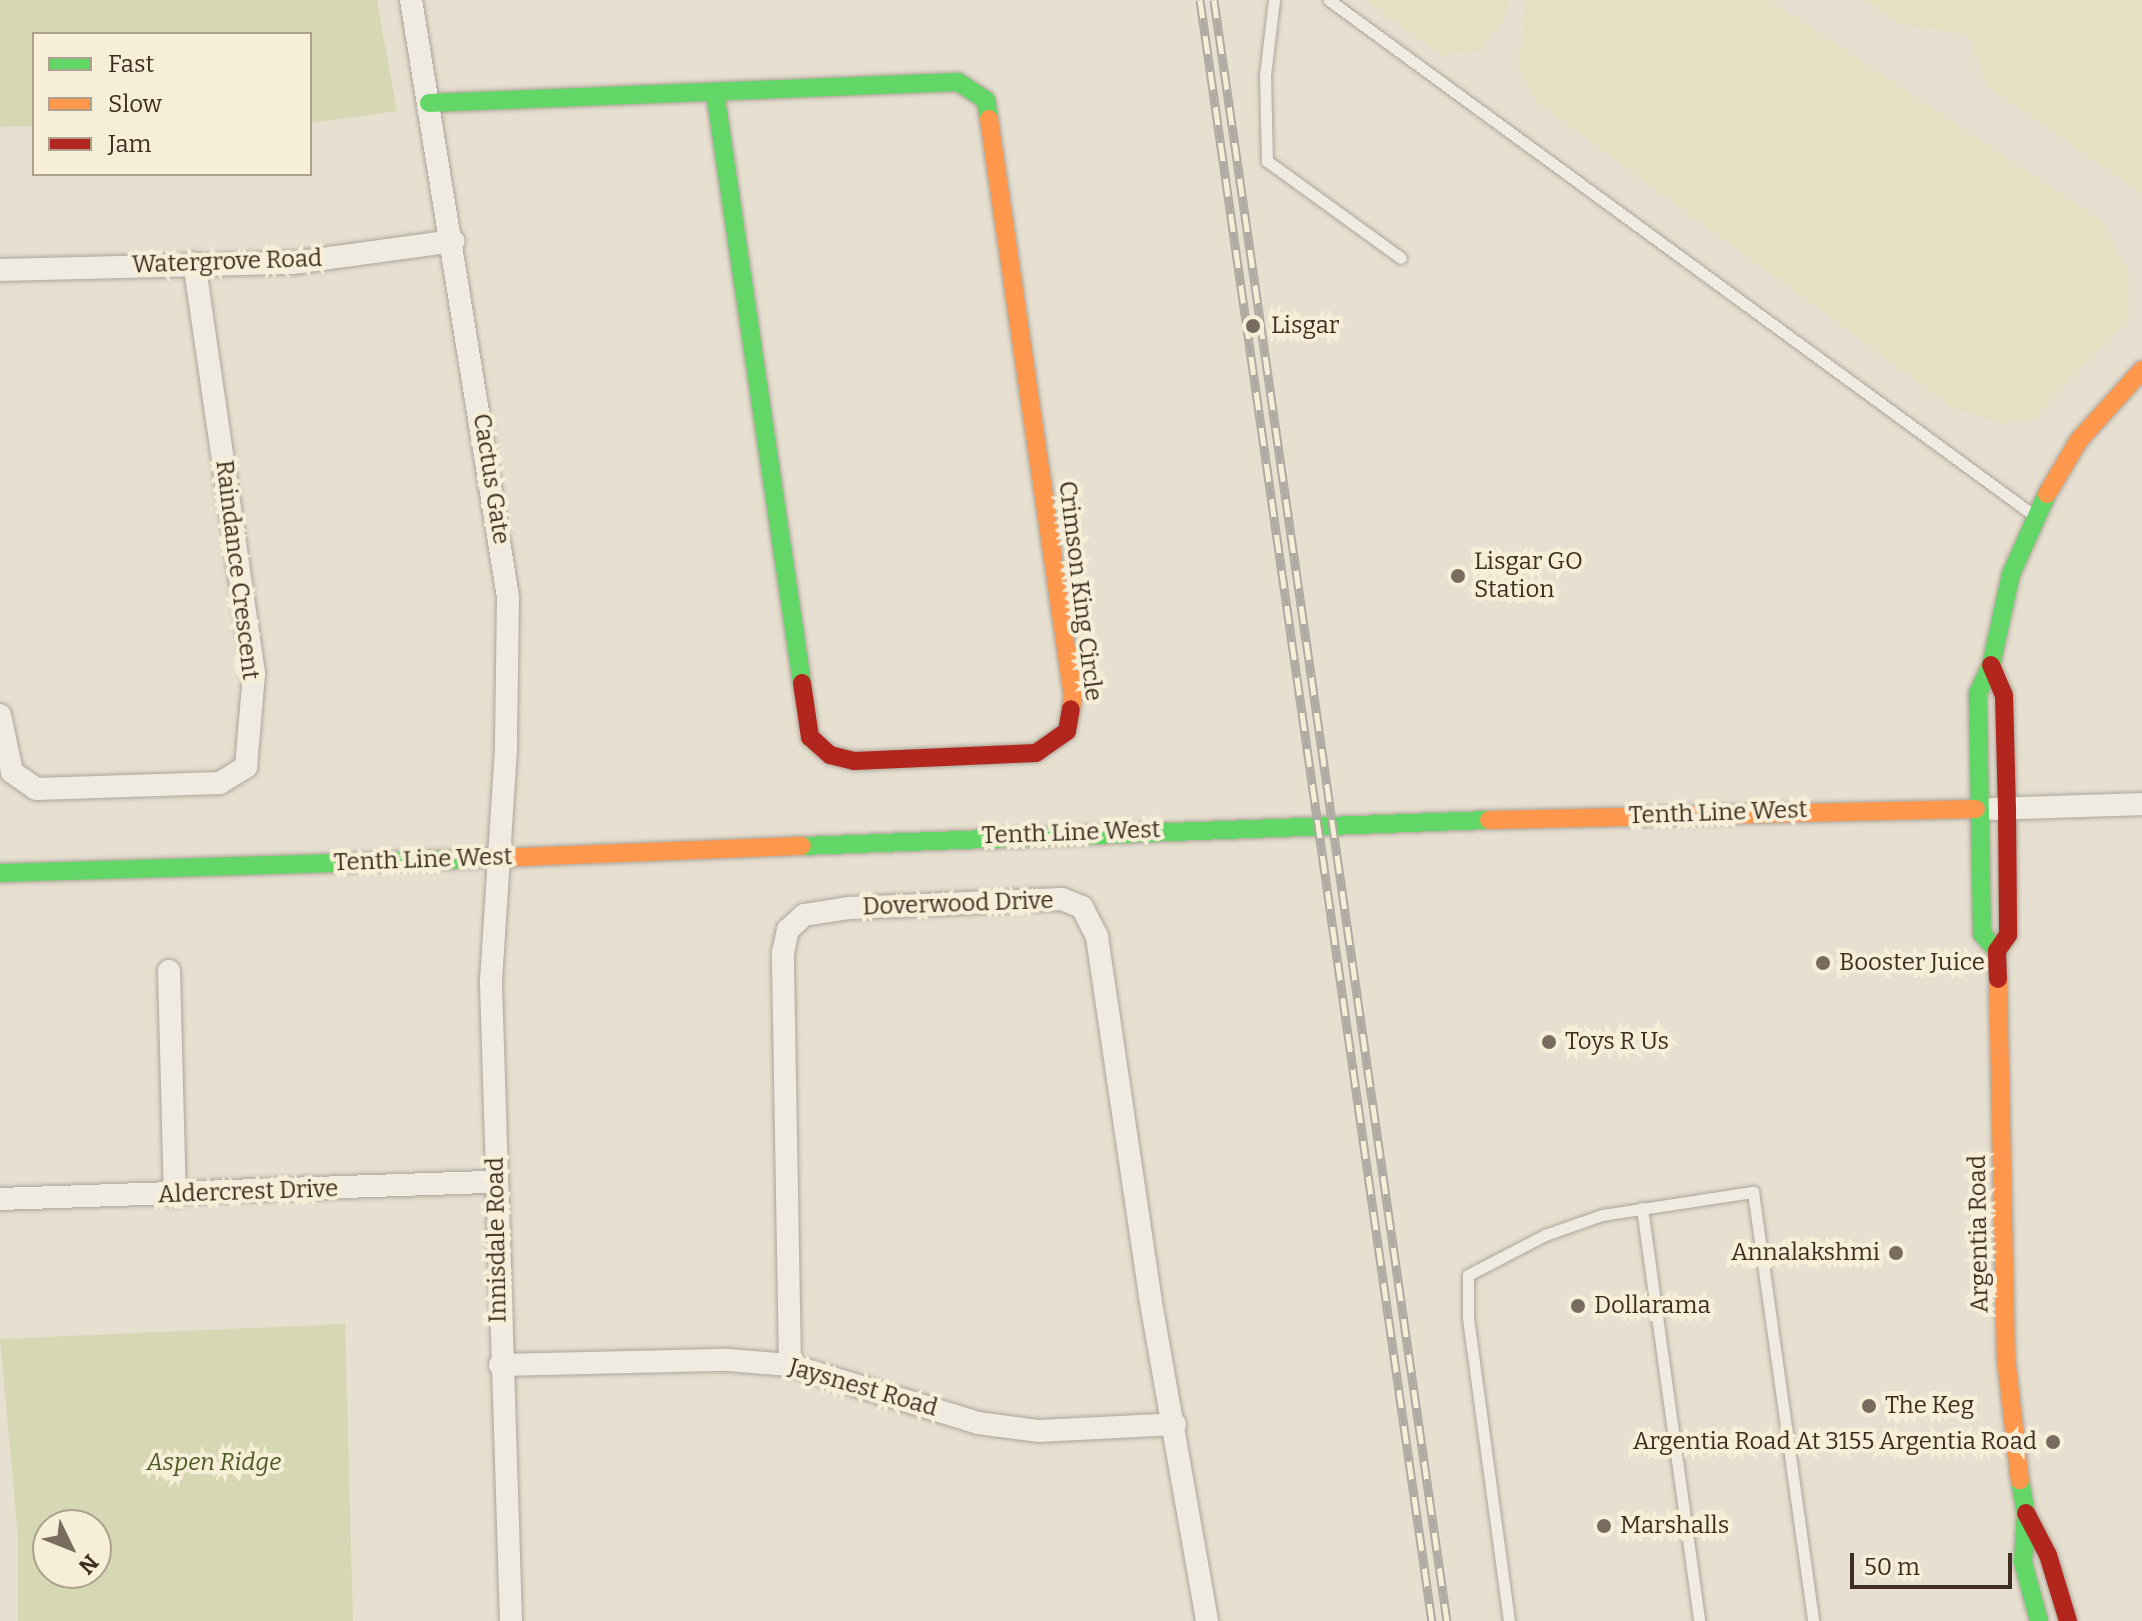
<!DOCTYPE html>
<html>
<head>
<meta charset="utf-8">
<style>
  body { margin:0 }
  #map { position:relative; width:2142px; height:1621px; overflow:hidden; background:#e7e0d1; font-family:Bitter,serif }
  div>[style] { position:absolute }
  [style*='--x'] { left:calc(var(--x)*1px); top:calc(var(--y)*1px); width:calc(var(--w)*1px); rotate:calc(var(--a)*1deg) }
  .farmland>* { inset:0; background:#e6dfc2 }
  .green>* { inset:0; background:#d6d7b3 }
  .roads { filter:drop-shadow(0 0 2px #ada599) drop-shadow(0 0 2px #ada599) }
  .lane>* { height:11px; margin:-5.5px; padding:0 5.5px; transform-origin:5.5px; border-radius:5.5px; background:#efebe3 }
  .street>* { height:22px; margin:-11px; padding:0 11px; transform-origin:11px; border-radius:11px; background:#efebe3 }
  .fast>* { height:18px; margin:-9px; padding:0 9px; transform-origin:9px; border-radius:9px; background:#63d668 }
  .slow>* { height:18px; margin:-9px; padding:0 9px; transform-origin:9px; border-radius:9px; background:#ff974d }
  .jam>* { height:18px; margin:-9px; padding:0 9px; transform-origin:9px; border-radius:9px; background:#b3261e }
  .rail>* { height:9px; margin-top:-4.5px; transform-origin:0; background:repeating-linear-gradient(90deg,#f7eed8 0 18px,#afaaa2 0 36px); box-sizing:border-box; border-block:2px solid #afaaa2 }
  .dots>* { width:22px; height:22px; translate:-50% -50%; box-sizing:border-box; border:4px solid #f7eed8; border-radius:50% }
  span { translate:-50% -50%; white-space:nowrap; text-align:center; line-height:1.15; -webkit-text-stroke:8px #f7eed8; paint-order:stroke }
  .street-label { font-size:24px; color:#3d2e20 }
  .poi-label { font-size:24px; color:#3d2e20 }
  .left { translate:0 -50%; text-align:left }
  .right { translate:-100% -50%; text-align:right }
  .park-label { font-size:24px; color:#4d5a26; font-style:italic }
  .legend { position:absolute; left:32px; top:32px; width:280px; height:144px; box-sizing:border-box; background:#f7eed8; border:2px solid #ada18e; margin:0; padding:10px 14px; list-style:none; font-size:24px; color:#3d2e20 }
  .legend li { display:flex; align-items:center; gap:16px; height:40px }
  .legend b { width:40px; border:2px solid #ada18e }
  .north { position:absolute; left:32px; top:1509px; width:80px; height:80px; box-sizing:border-box; background:#f7eed8; border:2px solid #ada18e; border-radius:50%; rotate:133deg; font-size:22px; font-weight:700; line-height:32px; text-align:center; color:#3d2e20 }
  .north::after { content:''; display:block; margin:auto; width:28px; height:36px; background:#786c5e; clip-path:polygon(50% 0,100% 100%,50% 72%,0 100%) }
  .scale { position:absolute; left:1850px; top:1553px; width:162px; height:36px; box-sizing:border-box; border:4px solid #3d2e20; border-top:0; padding-left:10px; font-size:24px; line-height:28px; white-space:nowrap; color:#3d2e20; -webkit-text-stroke:6px #f7eed8; paint-order:stroke }
</style>
</head>
<body>
<div id="map">
  <div class="farmland">
    <i style="clip-path:polygon(1366px 0,1508px 0,1504px 19px,1478px 51px,1441px 55px)"></i>
    <i style="clip-path:polygon(1526px 0,1769px 0,2101px 221px,2128px 270px,2128px 321px,2032px 419px,2000px 423px,1954px 408px,1538px 103px,1518px 69px)"></i>
    <i style="clip-path:polygon(1864px 0,2142px 0,2142px 194px,1986px 85px,1969px 35px,1900px 24px)"></i>
  </div>
  <div class="green">
    <i style="clip-path:polygon(0 0,377px 0,397px 111px,310px 123px,310px 34px,34px 34px,34px 126px,0 127px)"></i>
    <i style="clip-path:polygon(evenodd,345px 1324px,353px 1621px,18px 1621px,18px 1537px,0 1339px,345px 1324px,96px 1525px,96px 1573px,48px 1573px,48px 1525px,96px 1525px)"></i>
  </div>
  <div class="roads">
    <div class="lane">
      <i style="--x:1274;--y:0;--w:76;--a:96.8"></i>
      <i style="--x:1265;--y:75;--w:86;--a:88.7"></i>
      <i style="--x:1267;--y:161;--w:165;--a:35.9"></i>
      <i style="--x:1329;--y:0;--w:871;--a:36.17"></i>
      <i style="--x:1642;--y:1208;--w:417;--a:82.1"></i>
      <i style="--x:1509;--y:1621;--w:307;--a:-97.7"></i>
      <i style="--x:1468;--y:1317;--w:42;--a:-90"></i>
      <i style="--x:1468;--y:1275;--w:87;--a:-27.5"></i>
      <i style="--x:1545;--y:1235;--w:60;--a:-19.3"></i>
      <i style="--x:1602;--y:1215;--w:153;--a:-8.7"></i>
      <i style="--x:1753;--y:1192;--w:433;--a:82"></i>
    </div>
    <div class="street">
      <i style="--x:411;--y:0;--w:605;--a:80.77"></i>
      <i style="--x:508;--y:597;--w:152;--a:90.8"></i>
      <i style="--x:506;--y:749;--w:235;--a:93.7"></i>
      <i style="--x:491;--y:984;--w:637;--a:88.2"></i>
      <i style="--x:0;--y:270;--w:293;--a:-1.4"></i>
      <i style="--x:293;--y:263;--w:162;--a:-7.8"></i>
      <i style="--x:0;--y:715;--w:58;--a:78.1"></i>
      <i style="--x:12;--y:772;--w:29;--a:35"></i>
      <i style="--x:36;--y:789;--w:184;--a:-1.9"></i>
      <i style="--x:220;--y:783;--w:31;--a:-32"></i>
      <i style="--x:246;--y:767;--w:94;--a:-85.1"></i>
      <i style="--x:254;--y:673;--w:414;--a:-98.3"></i>
      <i style="--x:1993;--y:809;--w:149;--a:-1.9"></i>
      <i style="--x:169;--y:971;--w:225;--a:88.5"></i>
      <i style="--x:0;--y:1199;--w:496;--a:-2"></i>
      <i style="--x:500;--y:1365;--w:228;--a:-1.3"></i>
      <i style="--x:728;--y:1360;--w:62;--a:4.6"></i>
      <i style="--x:790;--y:1365;--w:197;--a:17.1"></i>
      <i style="--x:978;--y:1423;--w:62;--a:7.5"></i>
      <i style="--x:1039;--y:1431;--w:136;--a:-2.9"></i>
      <i style="--x:790;--y:1365;--w:412;--a:-91"></i>
      <i style="--x:783;--y:953;--w:24;--a:-78"></i>
      <i style="--x:788;--y:930;--w:22;--a:-43"></i>
      <i style="--x:804;--y:915;--w:46;--a:-8.8"></i>
      <i style="--x:849;--y:908;--w:213;--a:-2.4"></i>
      <i style="--x:1062;--y:899;--w:22;--a:22"></i>
      <i style="--x:1082;--y:907;--w:34;--a:63"></i>
      <i style="--x:1097;--y:937;--w:364;--a:81.6"></i>
      <i style="--x:1150;--y:1297;--w:329;--a:80"></i>
    </div>
    <div class="fast">
      <i style="--x:715;--y:92;--w:597;--a:81.63"></i>
      <i style="--x:429;--y:103;--w:529;--a:-2.27"></i>
      <i style="--x:958;--y:82;--w:33;--a:33"></i>
      <i style="--x:986;--y:100;--w:19;--a:81"></i>
      <i style="--x:802;--y:846;--w:687;--a:-2.17"></i>
      <i style="--x:0;--y:873;--w:472;--a:-1.7"></i>
      <i style="--x:1997;--y:951;--w:23;--a:-131"></i>
      <i style="--x:1982;--y:934;--w:241;--a:-91"></i>
      <i style="--x:1978;--y:693;--w:31;--a:-65"></i>
      <i style="--x:1991;--y:665;--w:93;--a:-77.6"></i>
      <i style="--x:2011;--y:574;--w:88;--a:-65.8"></i>
      <i style="--x:2020;--y:1480;--w:34;--a:80"></i>
      <i style="--x:2026;--y:1513;--w:49;--a:93.5"></i>
      <i style="--x:2023;--y:1562;--w:61;--a:74.8"></i>
    </div>
    <div class="slow">
      <i style="--x:989;--y:119;--w:583;--a:81.72"></i>
      <i style="--x:1073;--y:696;--w:13;--a:99"></i>
      <i style="--x:2047;--y:494;--w:63;--a:-59.3"></i>
      <i style="--x:2079;--y:440;--w:94;--a:-48"></i>
      <i style="--x:1489;--y:820;--w:487;--a:-1.3"></i>
      <i style="--x:472;--y:859;--w:330;--a:-2.3"></i>
      <i style="--x:1998;--y:979;--w:379;--a:88.8"></i>
      <i style="--x:2006;--y:1358;--w:123;--a:83.5"></i>
    </div>
    <div class="jam">
      <i style="--x:1991;--y:665;--w:33;--a:67"></i>
      <i style="--x:2004;--y:695;--w:113;--a:88.5"></i>
      <i style="--x:2007;--y:808;--w:127;--a:89.5"></i>
      <i style="--x:2008;--y:935;--w:19;--a:125"></i>
      <i style="--x:1997;--y:951;--w:28;--a:88"></i>
      <i style="--x:802;--y:683;--w:55;--a:81.6"></i>
      <i style="--x:810;--y:737;--w:27;--a:42"></i>
      <i style="--x:830;--y:755;--w:25;--a:14"></i>
      <i style="--x:854;--y:761;--w:182;--a:-2.5"></i>
      <i style="--x:1036;--y:753;--w:38;--a:-35"></i>
      <i style="--x:1067;--y:731;--w:22;--a:-80"></i>
      <i style="--x:2026;--y:1513;--w:47;--a:62.4"></i>
      <i style="--x:2048;--y:1555;--w:69;--a:73.1"></i>
    </div>
  </div>
  <div class="rail">
    <i style="--x:1200;--y:0;--w:1638;--a:81.86"></i>
    <i style="--x:1214;--y:0;--w:1638;--a:81.82"></i>
  </div>
  <div class="dots">
    <i style="left:1253px;top:326px;background:#786c5e"></i>
    <i style="left:1458px;top:576px;background:#786c5e"></i>
    <i style="left:1823px;top:963px;background:#786c5e"></i>
    <i style="left:1549px;top:1042px;background:#786c5e"></i>
    <i style="left:1896px;top:1253px;background:#786c5e"></i>
    <i style="left:1578px;top:1306px;background:#786c5e"></i>
    <i style="left:1869px;top:1406px;background:#786c5e"></i>
    <i style="left:2053px;top:1442px;background:#786c5e"></i>
    <i style="left:1604px;top:1526px;background:#786c5e"></i>
  </div>
  <div class="street-label">
    <span style="left:227px;top:262px;rotate:-2deg">Watergrove Road</span>
    <span style="left:491px;top:479px;rotate:81deg">Cactus Gate</span>
    <span style="left:237px;top:570px;rotate:83deg">Raindance Crescent</span>
    <span style="left:1080px;top:591px;rotate:83deg">Crimson King Circle</span>
    <span style="left:1718px;top:813px;rotate:-2deg">Tenth Line West</span>
    <span style="left:1071px;top:833px;rotate:-2deg">Tenth Line West</span>
    <span style="left:423px;top:860px;rotate:-2deg">Tenth Line West</span>
    <span style="left:958px;top:904px;rotate:-2deg">Doverwood Drive</span>
    <span style="left:248px;top:1192px;rotate:-2deg">Aldercrest Drive</span>
    <span style="left:1979px;top:1234px;rotate:-91deg">Argentia Road</span>
    <span style="left:497px;top:1240px;rotate:-91deg">Innisdale Road</span>
    <span style="left:863px;top:1388px;rotate:16deg">Jaysnest Road</span>
  </div>
  <div class="poi-label">
    <span class="left" style="left:1271px;top:326px">Lisgar</span>
    <span class="left" style="left:1474px;top:576px">Lisgar GO<br>Station</span>
    <span class="left" style="left:1839px;top:963px">Booster Juice</span>
    <span class="left" style="left:1565px;top:1042px">Toys R Us</span>
    <span class="right" style="left:1880px;top:1253px">Annalakshmi</span>
    <span class="left" style="left:1594px;top:1306px">Dollarama</span>
    <span class="left" style="left:1885px;top:1406px">The Keg</span>
    <span class="right" style="left:2037px;top:1442px">Argentia Road At 3155 Argentia Road</span>
    <span class="left" style="left:1620px;top:1526px">Marshalls</span>
  </div>
  <div class="park-label">
    <span style="left:214px;top:1463px">Aspen Ridge</span>
  </div>
  <ul class="legend">
  <li><b style="height:10px;background:#63d668"></b>Fast</li>
  <li><b style="height:10px;background:#ff974d"></b>Slow</li>
  <li><b style="height:10px;background:#b3261e"></b>Jam</li>
  </ul>
  <div class="north">N</div>
  <div class="scale">50 m</div>
</div>
</body>
</html>
